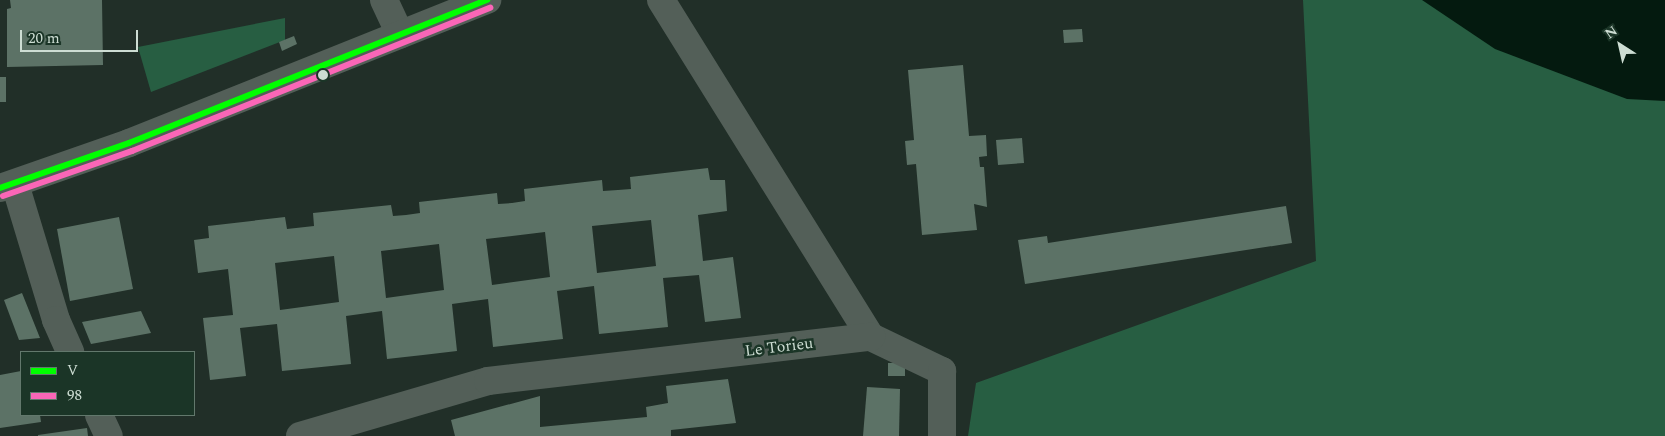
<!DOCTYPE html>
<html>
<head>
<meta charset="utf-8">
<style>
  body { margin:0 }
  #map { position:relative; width:1665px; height:436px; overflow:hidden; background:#212f28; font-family:Spectral,serif }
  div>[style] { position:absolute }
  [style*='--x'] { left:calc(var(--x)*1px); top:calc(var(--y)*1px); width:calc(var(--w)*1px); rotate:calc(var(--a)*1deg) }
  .green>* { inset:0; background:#275e42 }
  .water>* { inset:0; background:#041a0f }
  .building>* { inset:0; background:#5c7266 }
  .street>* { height:28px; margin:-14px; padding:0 14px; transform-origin:14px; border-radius:14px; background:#535f58 }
  .secondary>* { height:28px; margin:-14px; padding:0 14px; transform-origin:14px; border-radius:14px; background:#535f58 }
  .bus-1>* { height:6px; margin:-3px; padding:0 3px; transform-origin:3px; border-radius:3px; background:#0f0 }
  .bus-2>* { height:6px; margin:-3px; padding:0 3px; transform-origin:3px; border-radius:3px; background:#fa66b7 }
  .dots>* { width:14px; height:14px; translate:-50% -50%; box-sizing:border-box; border:2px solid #1b3527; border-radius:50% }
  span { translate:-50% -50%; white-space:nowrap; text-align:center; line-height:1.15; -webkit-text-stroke:5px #1b3527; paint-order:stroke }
  .street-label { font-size:16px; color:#cdddd3 }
  .legend { position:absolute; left:20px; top:351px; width:175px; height:65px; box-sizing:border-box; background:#1b3527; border:1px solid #62786c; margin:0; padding:6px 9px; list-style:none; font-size:15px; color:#cdddd3 }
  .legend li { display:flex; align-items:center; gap:10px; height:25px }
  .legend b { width:25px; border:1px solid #62786c }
  .north { position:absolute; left:1595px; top:20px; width:50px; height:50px; -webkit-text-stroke:4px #1b3527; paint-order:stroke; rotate:325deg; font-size:14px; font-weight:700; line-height:20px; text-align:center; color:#cdddd3 }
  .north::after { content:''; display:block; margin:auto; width:18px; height:22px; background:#cdddd3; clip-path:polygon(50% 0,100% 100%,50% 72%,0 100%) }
  .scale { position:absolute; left:20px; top:30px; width:118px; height:22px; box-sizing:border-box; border:2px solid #cdddd3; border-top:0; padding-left:6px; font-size:15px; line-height:18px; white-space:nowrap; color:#cdddd3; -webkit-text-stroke:4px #1b3527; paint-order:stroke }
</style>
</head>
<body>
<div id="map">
  <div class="green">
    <i style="clip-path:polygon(1303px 0,1665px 0,1665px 436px,968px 436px,976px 383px,1316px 261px)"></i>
    <i style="clip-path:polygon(285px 18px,285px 40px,151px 92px,138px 47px)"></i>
  </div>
  <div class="water">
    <i style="clip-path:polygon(1422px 0,1665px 0,1665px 101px,1627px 99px,1495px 49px)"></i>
  </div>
  <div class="building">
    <i style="clip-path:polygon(10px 0,102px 0,103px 65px,7px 67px,7px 9px,11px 8px)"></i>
    <i style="clip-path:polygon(1082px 29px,1083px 42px,1064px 43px,1063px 30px)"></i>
    <i style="clip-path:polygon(294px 36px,297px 44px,282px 51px,279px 42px)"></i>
    <i style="clip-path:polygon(963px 65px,969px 136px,986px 135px,987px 156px,979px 157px,980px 167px,984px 167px,987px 207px,974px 204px,977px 230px,922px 235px,916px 164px,907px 165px,905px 141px,914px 140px,908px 70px)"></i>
    <i style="clip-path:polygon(0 77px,6px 77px,6px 102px,0 102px)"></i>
    <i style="clip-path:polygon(1022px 138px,1024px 163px,998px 165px,996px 140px)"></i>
    <i style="clip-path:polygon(evenodd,708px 168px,710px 180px,725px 180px,727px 211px,698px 215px,703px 261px,733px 257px,741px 318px,705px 322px,699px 275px,663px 278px,668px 327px,599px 334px,594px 286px,557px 291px,563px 339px,493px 347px,488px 299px,452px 304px,457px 351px,423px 355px,387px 359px,382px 311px,346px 316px,351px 364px,282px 371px,277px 324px,240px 328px,246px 376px,210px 380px,203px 318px,233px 315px,228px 269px,198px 273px,194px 240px,209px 238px,208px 226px,285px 217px,287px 229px,314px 226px,313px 213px,391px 205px,393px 216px,406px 215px,420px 213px,419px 202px,497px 193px,498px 204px,512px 203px,525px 201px,524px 189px,602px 180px,603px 191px,618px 190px,631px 189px,630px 177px,708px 168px,651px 220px,656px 266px,597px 273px,592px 226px,651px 220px,708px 168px,545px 232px,550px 277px,492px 285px,486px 239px,545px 232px,708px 168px,439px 244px,444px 290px,386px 298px,381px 251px,439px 244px,708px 168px,334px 256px,339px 302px,280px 310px,275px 263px,334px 256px)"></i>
    <i style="clip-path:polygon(1286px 206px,1292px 243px,1025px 284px,1018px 240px,1047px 236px,1048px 243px)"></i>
    <i style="clip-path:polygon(119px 217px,133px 289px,70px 301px,57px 229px)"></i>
    <i style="clip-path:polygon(22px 293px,40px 338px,19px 340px,4px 300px)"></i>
    <i style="clip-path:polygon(141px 311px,151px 333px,91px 344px,82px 322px)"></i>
    <i style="clip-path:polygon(888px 363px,905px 363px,905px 376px,888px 376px)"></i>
    <i style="clip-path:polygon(21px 371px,21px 415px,40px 415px,41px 422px,0 428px,0 375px)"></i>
    <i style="clip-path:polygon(728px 379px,736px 423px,671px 430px,671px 436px,455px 436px,451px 420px,540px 396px,540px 427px,647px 417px,646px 407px,668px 403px,666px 386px)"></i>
    <i style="clip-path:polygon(867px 387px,900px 389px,899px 436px,863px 436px)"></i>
    <i style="clip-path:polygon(87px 428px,88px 436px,38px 436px,38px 435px)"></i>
  </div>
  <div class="street">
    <i style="--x:384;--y:0;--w:38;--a:65"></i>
    <i style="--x:661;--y:0;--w:397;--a:58.1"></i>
    <i style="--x:15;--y:184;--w:142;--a:73.2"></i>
    <i style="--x:56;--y:320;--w:35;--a:66"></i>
    <i style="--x:871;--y:337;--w:79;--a:25.6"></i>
    <i style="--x:942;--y:371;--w:65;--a:90"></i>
    <i style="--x:99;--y:415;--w:23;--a:65"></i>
    <i style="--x:300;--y:436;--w:196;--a:-16.3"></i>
    <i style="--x:488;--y:381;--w:386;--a:-6.6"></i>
  </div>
  <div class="secondary">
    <i style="--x:0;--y:188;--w:137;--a:-19.2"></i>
    <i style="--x:129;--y:143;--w:386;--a:-21.8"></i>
  </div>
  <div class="bus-1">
    <i style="--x:0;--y:188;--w:137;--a:-19.2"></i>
    <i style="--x:129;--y:143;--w:386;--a:-21.8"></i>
  </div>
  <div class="bus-2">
    <i style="--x:3;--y:196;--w:137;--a:-19.2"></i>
    <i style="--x:132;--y:151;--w:386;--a:-21.8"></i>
  </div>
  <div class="dots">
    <i style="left:323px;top:75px;background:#cdddd3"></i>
  </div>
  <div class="street-label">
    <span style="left:779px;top:347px;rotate:-7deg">Le Torieu</span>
  </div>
  <ul class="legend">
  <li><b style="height:6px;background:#0f0"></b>V</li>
  <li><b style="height:6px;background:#fa66b7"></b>98</li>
  </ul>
  <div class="north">N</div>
  <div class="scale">20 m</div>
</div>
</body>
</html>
